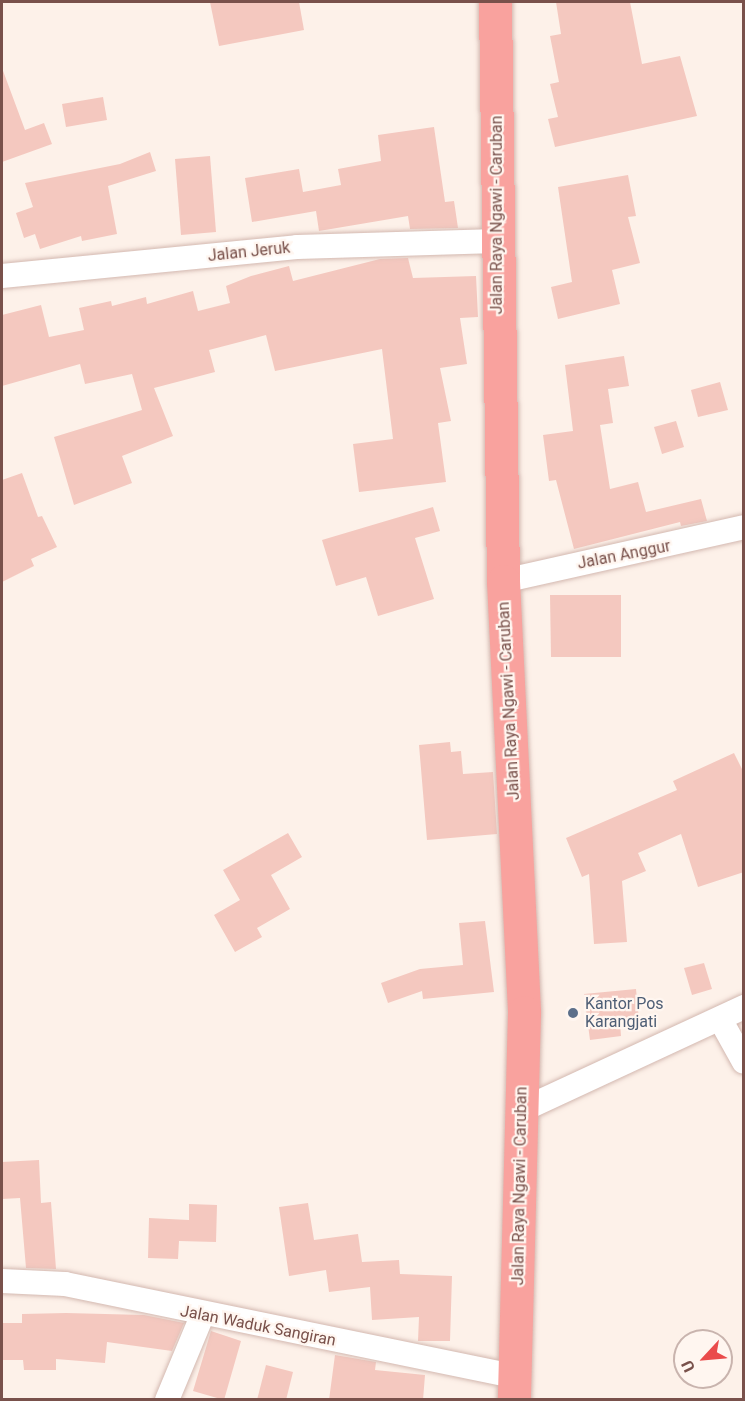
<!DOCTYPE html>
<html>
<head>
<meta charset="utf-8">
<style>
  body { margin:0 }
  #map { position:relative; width:745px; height:1401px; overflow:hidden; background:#fdf1e9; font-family:Roboto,sans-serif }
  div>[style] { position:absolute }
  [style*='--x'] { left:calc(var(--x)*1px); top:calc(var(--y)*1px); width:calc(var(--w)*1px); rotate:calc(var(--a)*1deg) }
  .building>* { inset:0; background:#f4c8bf }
  .roads { filter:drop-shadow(0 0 2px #d3b8b0) drop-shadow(0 0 2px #d3b8b0) }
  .minor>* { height:24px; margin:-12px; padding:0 12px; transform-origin:12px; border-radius:12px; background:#fff }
  .highway>* { height:33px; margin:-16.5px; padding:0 16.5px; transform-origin:16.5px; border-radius:16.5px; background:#f9a29e }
  .dots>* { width:16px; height:16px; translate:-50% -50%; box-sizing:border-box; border:3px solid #fff6f0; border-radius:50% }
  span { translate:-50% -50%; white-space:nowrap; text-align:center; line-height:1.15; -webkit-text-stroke:4.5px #fff6f0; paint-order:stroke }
  .street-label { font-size:16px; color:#79514b }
  .service-label { font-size:16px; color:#4e5e75 }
  .left { translate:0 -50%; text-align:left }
  .frame { position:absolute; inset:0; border:3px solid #79514b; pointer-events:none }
  .north { position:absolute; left:673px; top:1329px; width:60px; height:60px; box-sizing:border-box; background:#fff6f0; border:2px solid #c9b4ae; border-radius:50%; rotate:244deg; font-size:16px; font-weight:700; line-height:24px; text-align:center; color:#79514b }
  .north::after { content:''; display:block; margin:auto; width:21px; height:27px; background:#ea4b4b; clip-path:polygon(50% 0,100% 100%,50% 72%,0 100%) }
</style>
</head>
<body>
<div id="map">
  <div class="building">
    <i style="clip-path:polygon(210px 2px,299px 2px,304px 30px,219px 46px)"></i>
    <i style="clip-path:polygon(556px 2px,630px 2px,642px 64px,680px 56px,697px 116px,555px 147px,548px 119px,558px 117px,550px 84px,559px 82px,550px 36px,561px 34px)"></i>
    <i style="clip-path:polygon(2px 68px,25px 130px,44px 123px,52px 144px,2px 162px)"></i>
    <i style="clip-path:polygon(103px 97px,107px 120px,66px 127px,62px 104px)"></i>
    <i style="clip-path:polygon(434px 127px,445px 202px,454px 201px,458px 228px,410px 229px,408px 216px,319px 231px,316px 211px,252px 222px,245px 178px,299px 169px,303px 192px,341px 185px,338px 169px,381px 161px,378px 135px)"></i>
    <i style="clip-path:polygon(150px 152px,156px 171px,108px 186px,117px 234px,82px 241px,81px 236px,40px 249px,35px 234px,24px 238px,16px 213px,33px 207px,25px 183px,120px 164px)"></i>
    <i style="clip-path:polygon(210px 156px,216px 232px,181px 235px,175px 159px)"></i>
    <i style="clip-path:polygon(628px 175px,636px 216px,628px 217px,640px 263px,612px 270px,620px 304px,558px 319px,551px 287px,572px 282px,558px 187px)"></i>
    <i style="clip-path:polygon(408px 258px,413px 278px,476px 276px,478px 317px,460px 318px,467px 364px,440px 368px,451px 421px,438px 423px,446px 482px,359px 492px,353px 444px,393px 439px,382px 349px,275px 371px,266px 335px,209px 350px,215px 372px,154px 388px,173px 436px,122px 456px,132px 483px,74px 505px,54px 437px,142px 410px,132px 374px,85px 384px,80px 364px,2px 386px,2px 315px,41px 305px,49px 337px,84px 330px,79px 308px,111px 301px,112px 306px,146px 297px,147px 304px,193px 291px,198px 311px,230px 303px,226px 286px,251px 276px,289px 266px,293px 281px,380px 259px)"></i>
    <i style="clip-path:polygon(624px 356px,629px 386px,608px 389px,613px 423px,600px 425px,610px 489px,638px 482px,646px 512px,701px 499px,707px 521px,681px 526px,680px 522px,574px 549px,556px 480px,549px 481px,543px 435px,573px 431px,565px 365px)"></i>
    <i style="clip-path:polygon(720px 382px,728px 410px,698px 417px,691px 390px)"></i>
    <i style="clip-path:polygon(676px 421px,684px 447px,662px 454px,654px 427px)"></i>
    <i style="clip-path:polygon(22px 473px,38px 517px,42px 516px,57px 547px,31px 559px,34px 566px,2px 582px,2px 480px)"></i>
    <i style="clip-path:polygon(433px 507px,440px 531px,415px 538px,434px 599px,378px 616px,366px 577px,336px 586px,322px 540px)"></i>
    <i style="clip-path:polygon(550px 595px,621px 595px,621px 657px,551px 657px)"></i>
    <i style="clip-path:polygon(450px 742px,451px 752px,461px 751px,463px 774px,493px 772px,497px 834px,427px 840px,419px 745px)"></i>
    <i style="clip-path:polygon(734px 753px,744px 773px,744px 872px,698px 887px,681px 834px,638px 853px,646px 871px,622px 881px,627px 942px,594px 944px,589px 874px,582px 877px,566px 838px,677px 790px,673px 781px)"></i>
    <i style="clip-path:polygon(288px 833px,302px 857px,271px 875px,290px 909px,257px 928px,262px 937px,235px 952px,214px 915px,240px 900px,223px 870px)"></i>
    <i style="clip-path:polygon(485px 921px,494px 992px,423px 999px,422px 991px,388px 1003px,381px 983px,420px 969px,463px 965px,459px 923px)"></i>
    <i style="clip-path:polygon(704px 963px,712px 989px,692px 995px,684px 968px)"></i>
    <i style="clip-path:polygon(636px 989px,639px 1020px,620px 1022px,621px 1036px,590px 1040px,584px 994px)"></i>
    <i style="clip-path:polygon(39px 1160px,41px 1203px,51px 1202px,56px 1269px,26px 1268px,20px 1198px,2px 1199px,2px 1162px)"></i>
    <i style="clip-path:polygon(308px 1203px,314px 1240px,358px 1234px,362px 1262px,399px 1260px,400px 1274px,452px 1276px,450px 1341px,418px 1341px,419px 1317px,372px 1320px,370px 1287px,329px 1292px,326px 1270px,289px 1276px,279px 1207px)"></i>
    <i style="clip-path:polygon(189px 1204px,217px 1205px,216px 1242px,179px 1241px,178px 1259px,148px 1258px,149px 1218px,189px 1220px)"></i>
    <i style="clip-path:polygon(66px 1313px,144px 1315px,184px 1323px,172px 1351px,107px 1342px,105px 1363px,56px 1359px,56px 1370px,24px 1370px,23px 1360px,2px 1360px,2px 1323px,22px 1323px,22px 1314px)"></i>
    <i style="clip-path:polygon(211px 1331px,241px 1341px,224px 1400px,193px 1391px)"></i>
    <i style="clip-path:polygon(335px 1355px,376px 1362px,375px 1370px,425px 1375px,423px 1400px,329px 1400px)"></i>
    <i style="clip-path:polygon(266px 1365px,293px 1372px,286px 1400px,257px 1400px)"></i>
  </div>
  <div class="roads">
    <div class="minor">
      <i style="--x:2;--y:276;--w:296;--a:-5.6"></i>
      <i style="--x:297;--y:247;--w:200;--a:-1.7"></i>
      <i style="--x:503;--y:581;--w:247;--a:-12.6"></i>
      <i style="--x:720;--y:1019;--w:49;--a:60.8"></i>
      <i style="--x:522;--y:1110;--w:245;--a:-24.9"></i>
      <i style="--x:2;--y:1281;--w:63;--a:2.7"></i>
      <i style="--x:65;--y:1284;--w:459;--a:11.6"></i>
      <i style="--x:167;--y:1400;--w:91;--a:-67.4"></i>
    </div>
    <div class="highway">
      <i style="--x:495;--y:2;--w:579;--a:89.21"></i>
      <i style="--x:503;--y:581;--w:432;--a:87.2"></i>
      <i style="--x:524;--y:1012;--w:388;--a:91.5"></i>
    </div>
  </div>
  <div class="dots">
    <i style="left:573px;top:1013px;background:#5c6f8a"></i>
  </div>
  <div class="street-label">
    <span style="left:497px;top:215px;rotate:-90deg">Jalan Raya Ngawi - Caruban</span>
    <span style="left:249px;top:252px;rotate:-6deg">Jalan Jeruk</span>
    <span style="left:624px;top:555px;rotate:-11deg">Jalan Anggur</span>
    <span style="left:509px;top:701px;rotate:-93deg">Jalan Raya Ngawi - Caruban</span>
    <span style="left:520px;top:1186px;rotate:-89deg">Jalan Raya Ngawi - Caruban</span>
    <span style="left:258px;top:1326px;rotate:11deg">Jalan Waduk Sangiran</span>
  </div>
  <div class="service-label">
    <span class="left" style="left:585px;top:1013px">Kantor Pos<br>Karangjati</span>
  </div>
  <div class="frame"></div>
  <div class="north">U</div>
</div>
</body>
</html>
